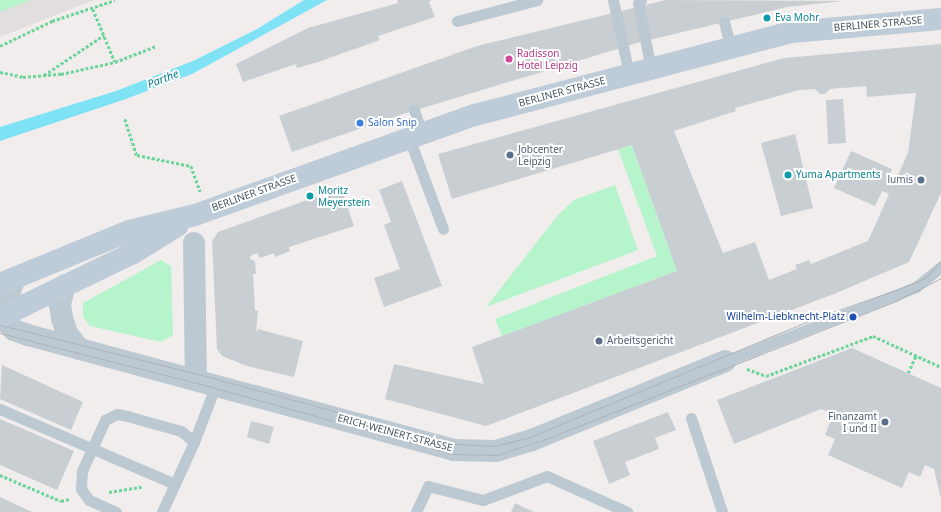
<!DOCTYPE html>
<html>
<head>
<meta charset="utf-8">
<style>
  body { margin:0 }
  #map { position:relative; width:941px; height:512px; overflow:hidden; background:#f1eded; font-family:"Noto Sans",sans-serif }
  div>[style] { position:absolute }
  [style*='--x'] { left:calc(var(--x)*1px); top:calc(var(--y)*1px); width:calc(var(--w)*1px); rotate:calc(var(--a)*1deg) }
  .education>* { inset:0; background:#e2dedf }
  .green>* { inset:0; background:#b6f4cb }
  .water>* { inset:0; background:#7fe3f5 }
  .building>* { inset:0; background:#c9ced3 }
  .path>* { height:2.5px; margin-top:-1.25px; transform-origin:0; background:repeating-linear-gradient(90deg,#6bd59b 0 3px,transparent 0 5px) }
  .lane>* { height:11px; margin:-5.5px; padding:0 5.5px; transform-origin:5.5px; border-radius:5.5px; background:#bcc9d2 }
  .street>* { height:22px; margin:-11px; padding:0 11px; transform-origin:11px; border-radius:11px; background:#bcc9d2 }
  .secondary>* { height:22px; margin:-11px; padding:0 11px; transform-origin:11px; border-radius:11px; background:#beccd9 }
  .tram>* { height:1px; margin:-0.5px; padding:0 0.5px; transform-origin:0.5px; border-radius:0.5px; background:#afb3b9 }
  .dots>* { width:11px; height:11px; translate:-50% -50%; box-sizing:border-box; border:2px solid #fff; border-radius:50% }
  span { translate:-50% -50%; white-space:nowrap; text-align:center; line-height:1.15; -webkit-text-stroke:4px #fff; paint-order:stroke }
  .culture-label { font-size:10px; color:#0d838f }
  .left { translate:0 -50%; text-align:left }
  .street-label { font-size:10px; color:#44535d }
  .hotel-label { font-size:10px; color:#b23c85 }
  .shop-label { font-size:10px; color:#366cbe }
  .service-label { font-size:10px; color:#4e5e75 }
  .right { translate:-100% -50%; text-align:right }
  .transit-label { font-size:10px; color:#164399 }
  .water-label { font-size:11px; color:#037d93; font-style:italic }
</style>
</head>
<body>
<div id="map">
  <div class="education">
    <i style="clip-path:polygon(0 0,94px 0,0 37px)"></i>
  </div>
  <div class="green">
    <i style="clip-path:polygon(0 0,31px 0,0 12px)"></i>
    <i style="clip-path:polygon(632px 145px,677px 271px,502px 336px,495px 319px,657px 256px,618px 149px)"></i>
    <i style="clip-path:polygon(615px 185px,638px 250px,486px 307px,558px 215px,574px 200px)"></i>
    <i style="clip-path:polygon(161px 260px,171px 266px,173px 335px,161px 342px,90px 326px,83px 317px,83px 303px)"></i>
  </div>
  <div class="water">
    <i style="clip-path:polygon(304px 0,327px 0,192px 74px,123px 100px,0 141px,0 127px,116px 91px,193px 61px,257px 29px)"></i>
  </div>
  <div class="building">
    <i style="clip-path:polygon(397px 0,432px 0,429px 2px,435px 17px,378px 36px,380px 40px,318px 62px,297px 68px,296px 64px,243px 82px,236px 64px,308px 28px,398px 3px)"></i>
    <i style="clip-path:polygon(666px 0,844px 1px,787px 7px,637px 43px,403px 114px,292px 152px,279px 116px,477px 46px)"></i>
    <i style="clip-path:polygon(evenodd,941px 44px,941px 193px,909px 262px,834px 294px,486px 426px,385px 399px,394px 364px,484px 384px,472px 347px,677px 271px,632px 145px,452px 199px,438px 154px,784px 58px,941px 44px,866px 86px,867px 97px,916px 93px,908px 153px,893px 186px,886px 183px,892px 169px,851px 151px,834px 188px,875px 206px,882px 191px,889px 194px,868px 241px,811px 264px,809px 260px,795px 265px,797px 269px,769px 280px,755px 242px,723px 253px,674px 131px,736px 111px,735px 108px,799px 90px,815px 89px,820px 94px,825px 94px,830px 89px,866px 86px)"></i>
    <i style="clip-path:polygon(843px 99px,846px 143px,828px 144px,826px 100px)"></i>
    <i style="clip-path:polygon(795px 134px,813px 208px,781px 216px,761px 143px)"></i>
    <i style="clip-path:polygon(402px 181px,442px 286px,384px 307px,374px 278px,400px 269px,384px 225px,391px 222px,379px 190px)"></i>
    <i style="clip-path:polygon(341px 188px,354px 226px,289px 247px,290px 251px,275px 257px,274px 253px,260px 258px,257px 253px,250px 256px,250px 259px,255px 261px,256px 274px,253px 274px,255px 310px,258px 311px,256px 332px,258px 329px,303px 341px,294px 377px,247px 366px,222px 356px,217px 349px,212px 241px,218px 232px)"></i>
    <i style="clip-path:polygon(852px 348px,941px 388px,941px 499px,934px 469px,925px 465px,920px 477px,909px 472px,902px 488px,828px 455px,835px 439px,825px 435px,833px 414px,821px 409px,734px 444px,717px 400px)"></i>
    <i style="clip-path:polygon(2px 365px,83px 402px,71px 430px,0 399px)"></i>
    <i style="clip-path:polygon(668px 412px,676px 430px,655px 438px,659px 449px,625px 462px,630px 475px,609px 484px,593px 441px)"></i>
    <i style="clip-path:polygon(0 419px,74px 451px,57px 490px,0 465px)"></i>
    <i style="clip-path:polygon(251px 421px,274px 427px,269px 444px,247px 437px)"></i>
    <i style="clip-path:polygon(0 497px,32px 512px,0 512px)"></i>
    <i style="clip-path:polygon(515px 503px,534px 512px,511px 512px)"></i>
  </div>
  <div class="path">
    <i style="--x:93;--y:9;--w:57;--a:67.5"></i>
    <i style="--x:0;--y:46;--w:58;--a:-25.7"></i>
    <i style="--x:52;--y:21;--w:66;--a:-18.4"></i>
    <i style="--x:0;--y:72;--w:24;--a:12"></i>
    <i style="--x:23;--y:77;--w:38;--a:-5"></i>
    <i style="--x:61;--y:74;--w:55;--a:-12.5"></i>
    <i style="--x:115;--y:62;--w:44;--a:-21.3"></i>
    <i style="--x:44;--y:75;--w:72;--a:-33.7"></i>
    <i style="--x:125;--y:119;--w:38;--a:72"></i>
    <i style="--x:137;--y:155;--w:55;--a:11.5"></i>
    <i style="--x:191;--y:166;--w:27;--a:70"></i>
    <i style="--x:747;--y:369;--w:20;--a:20"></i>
    <i style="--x:766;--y:376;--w:114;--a:-20.5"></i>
    <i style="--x:873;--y:336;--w:75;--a:24.5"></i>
    <i style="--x:908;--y:373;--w:20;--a:-66"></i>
    <i style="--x:0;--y:475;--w:66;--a:23.1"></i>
    <i style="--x:61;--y:501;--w:8;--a:-14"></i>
    <i style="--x:109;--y:492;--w:33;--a:-9"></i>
  </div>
  <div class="lane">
    <i style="--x:613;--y:0;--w:76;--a:77.8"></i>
    <i style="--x:641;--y:0;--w:4;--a:135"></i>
    <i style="--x:638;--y:3;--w:67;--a:78.9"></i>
    <i style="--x:457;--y:21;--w:83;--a:-14.7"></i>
    <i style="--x:724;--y:22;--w:27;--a:75"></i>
    <i style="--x:414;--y:110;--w:24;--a:71"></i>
    <i style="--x:409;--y:138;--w:97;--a:69.5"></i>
    <i style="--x:726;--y:361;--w:204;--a:-21.3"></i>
    <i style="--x:916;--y:287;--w:32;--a:-39"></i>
    <i style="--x:0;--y:409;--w:190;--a:23.2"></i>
    <i style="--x:691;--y:418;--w:99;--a:71.7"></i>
    <i style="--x:116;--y:512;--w:30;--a:-156"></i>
    <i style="--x:89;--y:500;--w:14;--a:-126"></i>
    <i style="--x:81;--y:489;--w:18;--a:-87"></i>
    <i style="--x:82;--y:471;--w:56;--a:-65.7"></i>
    <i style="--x:105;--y:420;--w:13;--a:-27"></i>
    <i style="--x:117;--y:414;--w:10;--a:11"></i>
    <i style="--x:127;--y:416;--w:56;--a:15.5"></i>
    <i style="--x:181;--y:431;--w:17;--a:40"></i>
    <i style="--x:162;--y:512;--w:77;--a:-65.4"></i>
    <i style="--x:194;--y:442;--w:62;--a:-69.2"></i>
    <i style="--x:416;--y:512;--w:29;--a:-65"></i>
    <i style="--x:428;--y:486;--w:57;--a:14.3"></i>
    <i style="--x:483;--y:500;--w:68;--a:-20.6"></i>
    <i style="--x:547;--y:476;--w:88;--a:24.2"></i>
  </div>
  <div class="street">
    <i style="--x:194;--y:243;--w:136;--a:89.2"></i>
    <i style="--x:65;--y:285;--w:20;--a:105"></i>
    <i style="--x:60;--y:304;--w:14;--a:82"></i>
    <i style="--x:62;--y:318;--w:16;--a:72"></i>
    <i style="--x:67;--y:333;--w:20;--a:53"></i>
    <i style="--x:0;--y:316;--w:20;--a:45"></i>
    <i style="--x:14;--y:330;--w:15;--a:20"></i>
    <i style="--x:28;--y:335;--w:440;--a:15.1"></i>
    <i style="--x:453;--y:450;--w:43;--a:1.3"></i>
    <i style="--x:496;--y:451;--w:38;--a:-17"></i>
    <i style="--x:532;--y:440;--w:209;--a:-22.2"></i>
    <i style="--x:0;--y:316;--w:41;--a:-68.5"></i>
  </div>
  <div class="secondary">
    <i style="--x:0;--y:284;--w:139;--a:-22.3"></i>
    <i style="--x:129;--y:231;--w:68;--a:-13.6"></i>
    <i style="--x:195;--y:215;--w:297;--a:-19.7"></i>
    <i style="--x:475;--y:115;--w:328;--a:-14.7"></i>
    <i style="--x:792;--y:32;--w:150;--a:-5"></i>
    <i style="--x:0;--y:317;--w:148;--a:-25.7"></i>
    <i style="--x:133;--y:253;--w:52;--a:-31.5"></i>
  </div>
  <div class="tram">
    <i style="--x:0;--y:325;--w:208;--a:13.9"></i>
    <i style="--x:202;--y:375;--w:262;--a:15.3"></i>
    <i style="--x:455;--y:444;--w:40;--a:2.9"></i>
    <i style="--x:495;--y:446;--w:36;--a:-14"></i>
    <i style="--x:530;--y:437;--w:310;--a:-22.6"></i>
    <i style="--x:816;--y:318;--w:93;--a:-19.4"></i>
    <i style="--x:904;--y:287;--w:23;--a:-23"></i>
    <i style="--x:925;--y:278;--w:23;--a:-47"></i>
    <i style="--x:0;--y:333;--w:222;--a:14.3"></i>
    <i style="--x:215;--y:388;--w:247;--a:15.5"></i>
    <i style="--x:453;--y:454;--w:43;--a:1.3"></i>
    <i style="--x:496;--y:455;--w:49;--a:-17.7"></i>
    <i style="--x:543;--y:440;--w:382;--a:-21.5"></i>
    <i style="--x:898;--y:300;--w:48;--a:-27.1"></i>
  </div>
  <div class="dots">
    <i style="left:767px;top:18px;background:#0f9aa8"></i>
    <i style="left:509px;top:59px;background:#d1479c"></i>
    <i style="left:360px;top:123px;background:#3f7fe0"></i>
    <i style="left:510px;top:155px;background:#5c6f8a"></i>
    <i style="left:788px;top:175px;background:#0f9aa8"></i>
    <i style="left:921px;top:180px;background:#5c6f8a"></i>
    <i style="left:310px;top:196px;background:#0f9aa8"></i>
    <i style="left:853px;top:317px;background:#1a4fb4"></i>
    <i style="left:599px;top:341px;background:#5c6f8a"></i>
    <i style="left:885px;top:422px;background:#5c6f8a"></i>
  </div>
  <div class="culture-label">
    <span class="left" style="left:775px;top:18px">Eva Mohr</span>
    <span class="left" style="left:796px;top:175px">Yuma Apartments</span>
    <span class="left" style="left:318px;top:196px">Moritz<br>Meyerstein</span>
  </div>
  <div class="street-label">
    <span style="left:878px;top:24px;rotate:-5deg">BERLINER STRASSE</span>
    <span style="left:562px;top:92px;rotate:-15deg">BERLINER STRASSE</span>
    <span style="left:254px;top:193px;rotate:-20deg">BERLINER STRASSE</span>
    <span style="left:395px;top:433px;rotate:15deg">ERICH-WEINERT-STRASSE</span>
  </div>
  <div class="hotel-label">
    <span class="left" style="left:517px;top:59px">Radisson<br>Hotel Leipzig</span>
  </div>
  <div class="shop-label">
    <span class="left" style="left:368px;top:123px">Salon Snip</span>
  </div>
  <div class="service-label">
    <span class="left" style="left:518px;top:155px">Jobcenter<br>Leipzig</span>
    <span class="right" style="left:913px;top:180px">lumis</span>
    <span class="left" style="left:607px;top:341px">Arbeitsgericht</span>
    <span class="right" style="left:877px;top:422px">Finanzamt<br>I und II</span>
  </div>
  <div class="transit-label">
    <span class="right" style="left:845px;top:317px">Wilhelm-Liebknecht-Platz</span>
  </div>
  <div class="water-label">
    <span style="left:163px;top:79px;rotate:-21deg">Parthe</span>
  </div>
</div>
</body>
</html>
